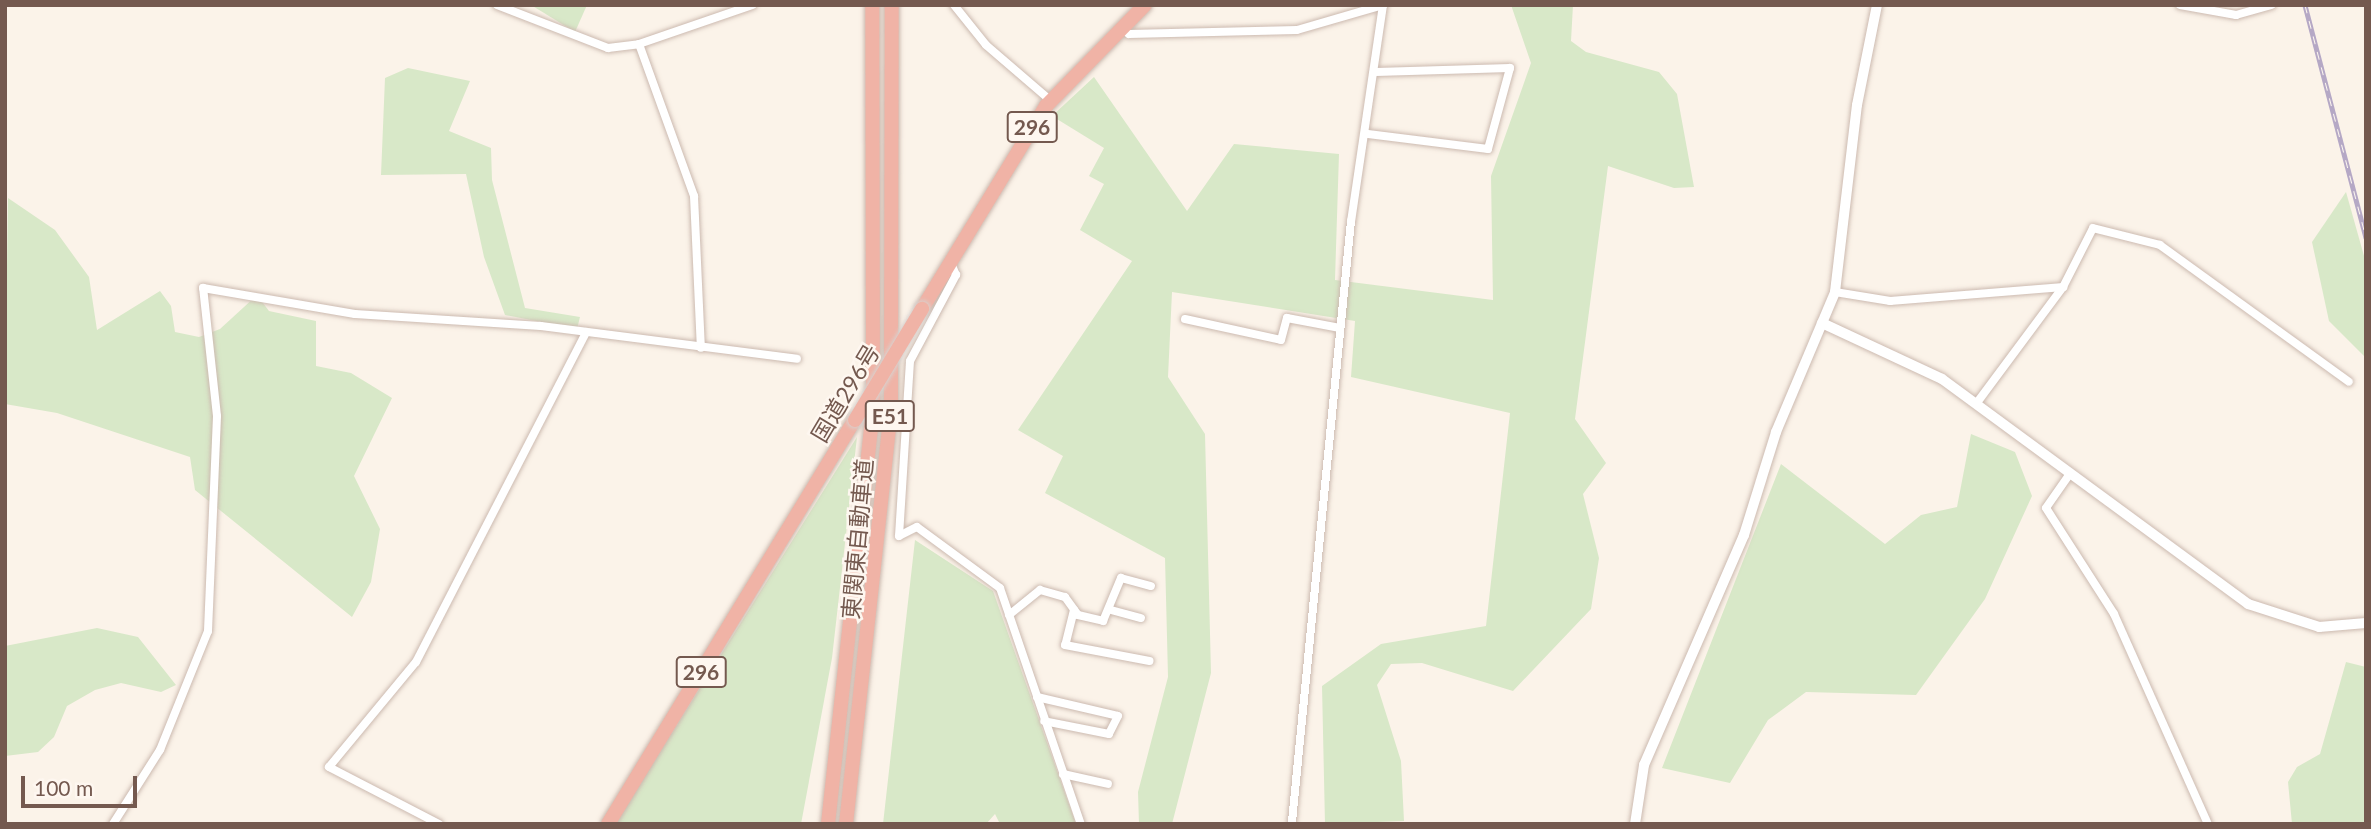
<!DOCTYPE html>
<html>
<head>
<meta charset="utf-8">
<style>
  body { margin:0 }
  #map { position:relative; width:2371px; height:829px; overflow:hidden; background:#fbf3e9; font-family:Lato,"Noto Sans JP",sans-serif }
  div>[style] { position:absolute }
  [style*='--x'] { left:calc(var(--x)*1px); top:calc(var(--y)*1px); width:calc(var(--w)*1px); rotate:calc(var(--a)*1deg) }
  .green>* { inset:0; background:#d8e8c8 }
  .roads { filter:drop-shadow(0 0 2px #ccbab0) drop-shadow(0 0 2px #ccbab0) }
  .street>* { height:8px; margin:-4px; padding:0 4px; transform-origin:4px; border-radius:4px; background:#fff }
  .secondary>* { height:10px; margin:-5px; padding:0 5px; transform-origin:5px; border-radius:5px; background:#fff }
  .highway>* { height:14px; margin:-7px; padding:0 7px; transform-origin:7px; border-radius:7px; background:#f0b3a6 }
  .rail>* { height:5px; margin-top:-2.5px; transform-origin:0; background:repeating-linear-gradient(90deg,#fef7f0 0 8px,#b5a8c5 0 16px); box-sizing:border-box; border-block:2px solid #b5a8c5 }
  .bridges { filter:drop-shadow(0 0 2px #d8d1ce) drop-shadow(0 0 2px #d8d1ce) }
  .highway-bridge>* { height:14px; margin:-7px; padding:0 7px; transform-origin:7px; border-radius:7px; background:#f0b3a6 }
  span { translate:-50% -50%; white-space:nowrap; text-align:center; line-height:1.15; -webkit-text-stroke:5px #fef7f0; paint-order:stroke }
  .shield-label span { padding:2px 5px; background:#fef7f0; border:2px solid; border-radius:5px; -webkit-text-stroke-width:0 }
  .shield-label { font-size:21px; color:#74594f; font-weight:700 }
  .street-label { font-size:23px; color:#74594f }
  .frame { position:absolute; inset:0; border:7px solid #74594f; pointer-events:none }
  .scale { position:absolute; left:21px; top:776px; width:116px; height:32px; box-sizing:border-box; border:4px solid #74594f; border-top:0; padding-left:9px; font-size:21px; line-height:24px; white-space:nowrap; color:#74594f; -webkit-text-stroke:5px #fef7f0; paint-order:stroke }
</style>
</head>
<body>
<div id="map">
  <div class="green">
    <i style="clip-path:polygon(531px 5px,587px 5px,575px 32px)"></i>
    <i style="clip-path:polygon(1511px 5px,1573px 5px,1571px 41px,1586px 52px,1659px 72px,1677px 94px,1694px 187px,1674px 188px,1608px 166px,1575px 419px,1606px 463px,1583px 494px,1599px 558px,1591px 609px,1513px 691px,1422px 663px,1391px 664px,1377px 685px,1401px 761px,1404px 821px,1325px 824px,1322px 686px,1381px 644px,1486px 626px,1510px 413px,1351px 377px,1355px 321px,1172px 292px,1168px 377px,1205px 434px,1211px 673px,1172px 824px,1139px 824px,1138px 792px,1168px 677px,1165px 558px,1045px 493px,1063px 456px,1018px 430px,1132px 261px,1080px 230px,1104px 184px,1089px 176px,1104px 148px,1052px 116px,1094px 77px,1187px 211px,1234px 144px,1339px 154px,1335px 280px,1493px 300px,1491px 176px,1531px 63px)"></i>
    <i style="clip-path:polygon(408px 68px,470px 81px,449px 131px,491px 148px,492px 180px,525px 308px,580px 317px,577px 329px,505px 315px,484px 257px,466px 174px,381px 175px,385px 78px)"></i>
    <i style="clip-path:polygon(2346px 192px,2366px 263px,2366px 358px,2329px 321px,2312px 242px)"></i>
    <i style="clip-path:polygon(8px 198px,55px 230px,89px 277px,97px 330px,160px 291px,171px 306px,175px 332px,199px 337px,220px 329px,257px 295px,269px 311px,316px 321px,316px 366px,351px 373px,392px 398px,354px 476px,380px 529px,371px 582px,352px 617px,195px 490px,190px 457px,57px 413px,5px 404px)"></i>
    <i style="clip-path:polygon(1971px 434px,2015px 452px,2032px 496px,1985px 599px,1916px 695px,1806px 692px,1768px 720px,1730px 783px,1662px 768px,1781px 464px,1885px 544px,1921px 515px,1957px 507px)"></i>
    <i style="clip-path:polygon(857px 437px,832px 658px,801px 824px,615px 824px)"></i>
    <i style="clip-path:polygon(915px 540px,993px 591px,1076px 824px,1000px 824px,995px 814px,986px 824px,883px 824px)"></i>
    <i style="clip-path:polygon(97px 628px,138px 637px,176px 685px,161px 692px,121px 683px,95px 690px,67px 706px,54px 737px,38px 752px,5px 756px,5px 646px)"></i>
    <i style="clip-path:polygon(2346px 662px,2366px 667px,2366px 824px,2292px 824px,2288px 782px,2297px 767px,2320px 754px)"></i>
  </div>
  <div class="roads">
    <div class="street">
      <i style="--x:497;--y:5;--w:119;--a:21.2"></i>
      <i style="--x:608;--y:48;--w:31;--a:-7"></i>
      <i style="--x:639;--y:44;--w:120;--a:-19"></i>
      <i style="--x:954;--y:5;--w:51;--a:51.3"></i>
      <i style="--x:986;--y:45;--w:84;--a:40.7"></i>
      <i style="--x:2180;--y:5;--w:57;--a:10.1"></i>
      <i style="--x:2236;--y:15;--w:37;--a:-16"></i>
      <i style="--x:1122;--y:28;--w:9;--a:41"></i>
      <i style="--x:1129;--y:34;--w:168;--a:-1.4"></i>
      <i style="--x:1297;--y:30;--w:90;--a:-16.2"></i>
      <i style="--x:1383;--y:5;--w:218;--a:98.4"></i>
      <i style="--x:1351;--y:221;--w:604;--a:95.61"></i>
      <i style="--x:639;--y:44;--w:162;--a:70.1"></i>
      <i style="--x:694;--y:196;--w:152;--a:87.4"></i>
      <i style="--x:1368;--y:134;--w:121;--a:7.1"></i>
      <i style="--x:1488;--y:149;--w:84;--a:-74.8"></i>
      <i style="--x:1510;--y:68;--w:134;--a:178.3"></i>
      <i style="--x:1835;--y:292;--w:56;--a:9.3"></i>
      <i style="--x:1890;--y:301;--w:174;--a:-4.6"></i>
      <i style="--x:1185;--y:319;--w:98;--a:12.3"></i>
      <i style="--x:1281;--y:340;--w:23;--a:-75"></i>
      <i style="--x:1287;--y:318;--w:54;--a:10.7"></i>
      <i style="--x:1976;--y:404;--w:146;--a:-53.4"></i>
      <i style="--x:2063;--y:287;--w:66;--a:-63"></i>
      <i style="--x:2093;--y:228;--w:69;--a:14.2"></i>
      <i style="--x:2160;--y:245;--w:233;--a:35.9"></i>
      <i style="--x:2069;--y:475;--w:40;--a:124.9"></i>
      <i style="--x:2046;--y:508;--w:126;--a:57.3"></i>
      <i style="--x:2114;--y:614;--w:230;--a:65.9"></i>
      <i style="--x:899;--y:536;--w:20;--a:-27"></i>
      <i style="--x:917;--y:527;--w:103;--a:36.3"></i>
      <i style="--x:1000;--y:588;--w:250;--a:71.1"></i>
      <i style="--x:899;--y:536;--w:175;--a:-86.4"></i>
      <i style="--x:910;--y:361;--w:98;--a:-61.9"></i>
      <i style="--x:956;--y:275;--w:13;--a:-113"></i>
      <i style="--x:1074;--y:610;--w:36;--a:104"></i>
      <i style="--x:1065;--y:645;--w:86;--a:10.7"></i>
      <i style="--x:1111;--y:610;--w:31;--a:15"></i>
      <i style="--x:1009;--y:615;--w:40;--a:-39"></i>
      <i style="--x:1040;--y:590;--w:26;--a:16"></i>
      <i style="--x:1065;--y:597;--w:22;--a:54"></i>
      <i style="--x:1078;--y:615;--w:26;--a:13"></i>
      <i style="--x:1103;--y:621;--w:47;--a:-67.3"></i>
      <i style="--x:1121;--y:578;--w:31;--a:15"></i>
      <i style="--x:1037;--y:697;--w:83;--a:13.2"></i>
      <i style="--x:1118;--y:716;--w:20;--a:117"></i>
      <i style="--x:1109;--y:734;--w:66;--a:-168.7"></i>
      <i style="--x:1063;--y:774;--w:46;--a:12.5"></i>
      <i style="--x:113;--y:824;--w:88;--a:-57.6"></i>
      <i style="--x:160;--y:750;--w:128;--a:-68"></i>
      <i style="--x:208;--y:631;--w:215;--a:-87.6"></i>
      <i style="--x:217;--y:416;--w:129;--a:-96.2"></i>
      <i style="--x:203;--y:288;--w:154;--a:9.7"></i>
      <i style="--x:355;--y:314;--w:186;--a:3.7"></i>
      <i style="--x:541;--y:326;--w:258;--a:7.3"></i>
      <i style="--x:439;--y:824;--w:124;--a:-152.6"></i>
      <i style="--x:329;--y:767;--w:136;--a:-50.4"></i>
      <i style="--x:416;--y:662;--w:371;--a:-62.7"></i>
    </div>
    <div class="secondary">
      <i style="--x:1822;--y:323;--w:132;--a:25"></i>
      <i style="--x:1942;--y:379;--w:380;--a:36.3"></i>
      <i style="--x:2248;--y:604;--w:75;--a:17.9"></i>
      <i style="--x:2319;--y:627;--w:47;--a:-4.9"></i>
      <i style="--x:1635;--y:824;--w:60;--a:-81.3"></i>
      <i style="--x:1644;--y:765;--w:251;--a:-66.5"></i>
      <i style="--x:1744;--y:535;--w:108;--a:-72.7"></i>
      <i style="--x:1776;--y:432;--w:152;--a:-67.1"></i>
      <i style="--x:1835;--y:292;--w:188;--a:-83.3"></i>
      <i style="--x:1857;--y:105;--w:102;--a:-78.7"></i>
    </div>
    <div class="highway">
      <i style="--x:922;--y:309;--w:238;--a:-58.6"></i>
      <i style="--x:1046;--y:106;--w:141;--a:-45.6"></i>
      <i style="--x:608;--y:824;--w:474;--a:-58.6"></i>
      <i style="--x:828;--y:824;--w:414;--a:-83.8"></i>
      <i style="--x:873;--y:412;--w:407;--a:-90.1"></i>
      <i style="--x:846;--y:824;--w:417;--a:-83.8"></i>
      <i style="--x:891;--y:409;--w:404;--a:-89.9"></i>
    </div>
  </div>
  <div class="rail">
    <i style="--x:2305;--y:5;--w:241;--a:75.3"></i>
  </div>
  <div class="bridges">
    <div class="highway-bridge">
      <i style="--x:855;--y:420;--w:130;--a:-58.9"></i>
    </div>
  </div>
  <div class="shield-label">
    <span style="left:1032px;top:127px">296</span>
    <span style="left:890px;top:416px">E51</span>
    <span style="left:701px;top:672px">296</span>
  </div>
  <div class="street-label">
    <span style="left:845px;top:393px;rotate:-59deg">国道296号</span>
    <span style="left:857px;top:539px;rotate:-85deg">東関東自動車道</span>
  </div>
  <div class="frame"></div>
  <div class="scale">100 m</div>
</div>
</body>
</html>
